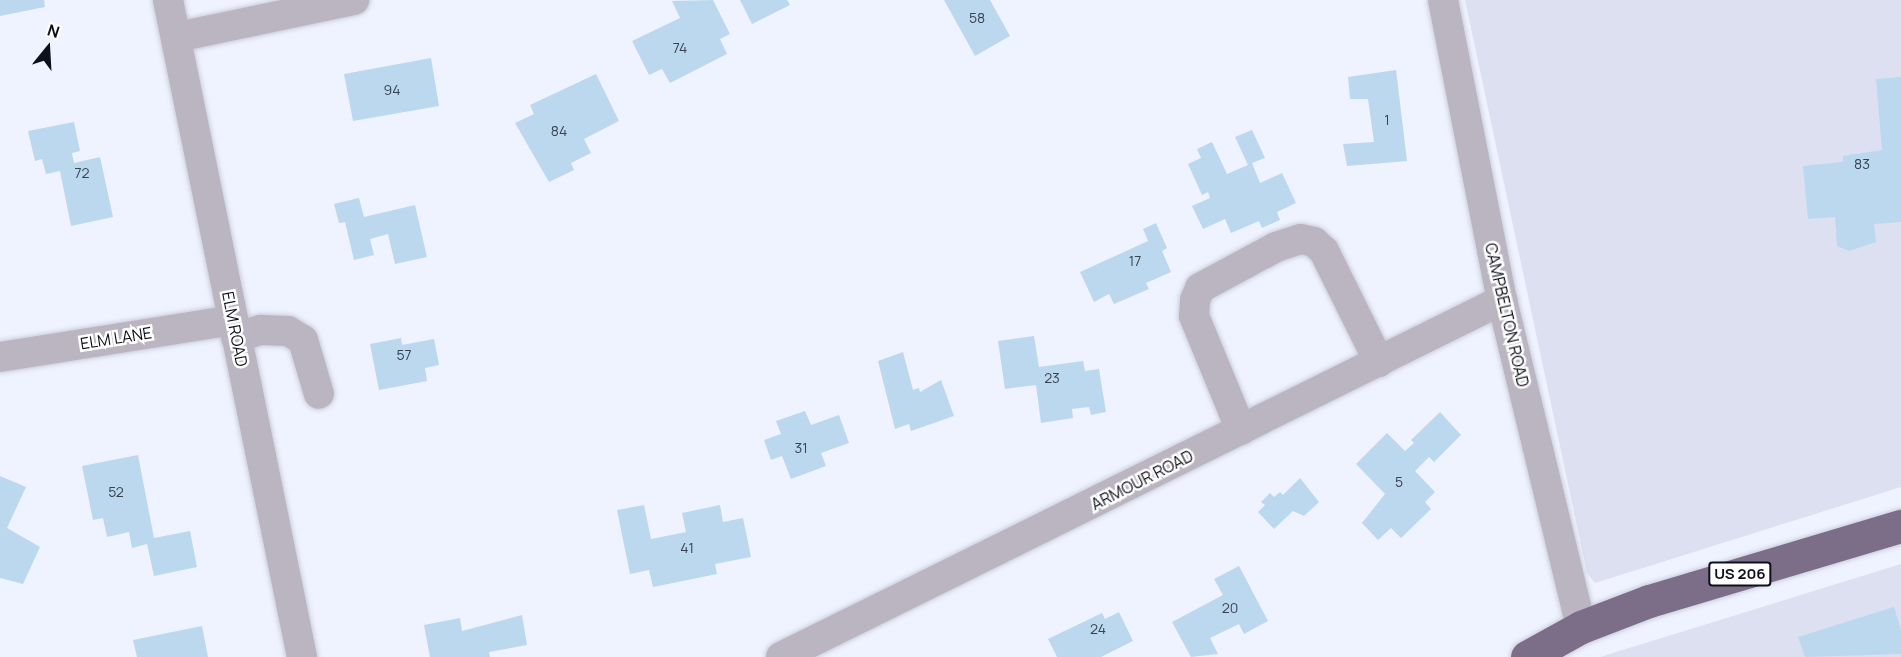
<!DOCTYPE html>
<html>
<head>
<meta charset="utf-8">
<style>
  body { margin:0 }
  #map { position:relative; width:1901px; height:657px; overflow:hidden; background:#eff2ff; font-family:Manrope,sans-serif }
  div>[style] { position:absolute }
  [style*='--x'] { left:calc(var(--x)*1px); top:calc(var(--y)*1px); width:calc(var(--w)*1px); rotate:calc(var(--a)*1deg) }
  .built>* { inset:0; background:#dce0f0 }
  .building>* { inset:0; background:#bbd8ee }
  .roads { filter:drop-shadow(0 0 2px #cbcedb) drop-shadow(0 0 2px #cbcedb) }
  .minor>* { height:30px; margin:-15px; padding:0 15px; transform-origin:15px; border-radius:15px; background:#bbb4c1 }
  .highway>* { height:33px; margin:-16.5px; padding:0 16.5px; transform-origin:16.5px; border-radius:16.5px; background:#7c6d88 }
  span { translate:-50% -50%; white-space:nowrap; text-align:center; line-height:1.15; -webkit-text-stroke:5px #fff; paint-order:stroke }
  .number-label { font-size:14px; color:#394250 }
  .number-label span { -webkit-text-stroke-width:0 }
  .shield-label span { padding:2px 4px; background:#fff; border:2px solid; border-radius:4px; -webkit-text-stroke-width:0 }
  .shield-label { font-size:15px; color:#0e101b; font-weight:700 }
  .street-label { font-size:16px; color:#0e101b }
  .north { position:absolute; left:18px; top:18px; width:60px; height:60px; -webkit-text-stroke:4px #fff; paint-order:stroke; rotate:18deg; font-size:16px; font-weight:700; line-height:24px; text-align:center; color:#0e101b }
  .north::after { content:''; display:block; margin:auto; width:21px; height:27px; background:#0e101b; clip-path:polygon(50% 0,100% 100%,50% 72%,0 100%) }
</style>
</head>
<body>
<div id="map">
  <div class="built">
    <i style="clip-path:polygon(1465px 0,1901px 0,1901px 487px,1595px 583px,1587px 573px)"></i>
    <i style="clip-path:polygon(1901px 564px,1901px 657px,1600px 657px)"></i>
  </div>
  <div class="building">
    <i style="clip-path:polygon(0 0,44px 0,45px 7px,0 16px)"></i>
    <i style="clip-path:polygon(713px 0,730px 34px,720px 39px,727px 54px,670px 83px,662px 69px,649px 75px,632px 41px,680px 18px,672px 1px)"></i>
    <i style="clip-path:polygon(740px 0,787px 0,790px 5px,752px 24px)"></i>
    <i style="clip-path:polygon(944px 0,990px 0,1010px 36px,975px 56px)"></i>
    <i style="clip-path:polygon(431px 58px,439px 106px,353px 121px,344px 74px)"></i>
    <i style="clip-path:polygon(1396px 70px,1407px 161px,1347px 166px,1343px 144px,1374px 142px,1368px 99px,1350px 99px,1348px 77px)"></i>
    <i style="clip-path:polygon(596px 74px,619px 121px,584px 139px,591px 153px,571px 163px,574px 170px,549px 182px,515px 123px,534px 114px,530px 105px)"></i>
    <i style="clip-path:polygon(1901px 77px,1901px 222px,1874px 224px,1876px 242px,1849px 251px,1837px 246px,1835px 217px,1808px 219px,1803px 166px,1843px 162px,1843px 156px,1882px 150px,1876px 79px)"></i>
    <i style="clip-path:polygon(74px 122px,80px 151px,72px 153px,74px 163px,100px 157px,113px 217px,71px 226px,60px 171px,46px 174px,42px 159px,35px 161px,28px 131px)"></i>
    <i style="clip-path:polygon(1252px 130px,1265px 158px,1252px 163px,1260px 183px,1282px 173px,1296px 203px,1277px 212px,1280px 220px,1262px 228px,1259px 221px,1231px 233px,1225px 219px,1203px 229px,1192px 206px,1210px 198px,1208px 192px,1202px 195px,1188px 164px,1201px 158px,1197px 149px,1212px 142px,1227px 174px,1248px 165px,1235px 137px)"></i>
    <i style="clip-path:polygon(359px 198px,364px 217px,415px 205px,427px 257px,395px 264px,388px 234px,370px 239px,374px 255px,354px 260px,345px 222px,339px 223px,334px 204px)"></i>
    <i style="clip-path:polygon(1156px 223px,1167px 248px,1162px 251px,1171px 272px,1146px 283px,1149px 289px,1114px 304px,1109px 294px,1094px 302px,1080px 272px,1148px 241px,1143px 229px)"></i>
    <i style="clip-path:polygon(1034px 336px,1039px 367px,1083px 361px,1085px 371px,1099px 369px,1106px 412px,1091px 415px,1089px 407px,1072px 409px,1073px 418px,1041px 423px,1036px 385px,1005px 389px,998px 341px)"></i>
    <i style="clip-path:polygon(401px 338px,402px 345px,434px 339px,439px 365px,425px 368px,427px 381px,379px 390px,370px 344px)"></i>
    <i style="clip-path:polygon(903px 352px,913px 390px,919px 388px,920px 392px,941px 380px,954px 416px,911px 431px,909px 424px,895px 429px,878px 361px)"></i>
    <i style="clip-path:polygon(805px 411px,811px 425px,839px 415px,849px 443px,821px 453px,826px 466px,791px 479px,782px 456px,771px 460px,764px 440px,781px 434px,776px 421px)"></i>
    <i style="clip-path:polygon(1440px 412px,1461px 435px,1434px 462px,1429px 457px,1415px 471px,1435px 492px,1425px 502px,1431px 509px,1401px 538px,1391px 528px,1378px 540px,1362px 523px,1385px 494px,1356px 464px,1387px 433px,1405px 451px,1414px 443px,1411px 440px)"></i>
    <i style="clip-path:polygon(138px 455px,154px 538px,190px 531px,197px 567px,154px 576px,147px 544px,132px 548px,129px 532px,107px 537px,103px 518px,93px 520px,82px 466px)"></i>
    <i style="clip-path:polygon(0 476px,26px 487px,7px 528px,40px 547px,23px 584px,0 578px)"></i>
    <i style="clip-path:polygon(1300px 478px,1319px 502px,1304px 516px,1293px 511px,1274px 529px,1258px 512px,1265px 505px,1261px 502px,1270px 493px,1274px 497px,1280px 492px,1283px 495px)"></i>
    <i style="clip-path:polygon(644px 505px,651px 539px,686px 532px,682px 513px,720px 505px,723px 522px,743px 518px,751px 557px,715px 564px,717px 574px,653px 587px,649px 570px,630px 574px,617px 510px)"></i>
    <i style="clip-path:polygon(1239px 566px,1268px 621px,1244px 634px,1239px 624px,1210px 638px,1218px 654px,1191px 657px,1172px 622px,1223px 595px,1214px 579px)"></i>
    <i style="clip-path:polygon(1894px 607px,1901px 630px,1901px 654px,1805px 657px,1798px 637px)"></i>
    <i style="clip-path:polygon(1119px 612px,1133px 641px,1101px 657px,1057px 657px,1048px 639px,1102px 613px,1105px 619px)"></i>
    <i style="clip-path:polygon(522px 615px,527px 645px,489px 652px,490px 657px,430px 657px,424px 625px,460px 618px,462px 631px)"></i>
    <i style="clip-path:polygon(202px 626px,208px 657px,137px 657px,133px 640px)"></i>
  </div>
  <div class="roads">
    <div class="minor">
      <i style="--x:168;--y:0;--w:671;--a:78.47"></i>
      <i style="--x:1443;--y:0;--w:306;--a:78.9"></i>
      <i style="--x:1502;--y:300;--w:336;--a:76.4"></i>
      <i style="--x:177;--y:37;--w:181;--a:-11.8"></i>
      <i style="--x:236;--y:337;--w:26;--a:-16"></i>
      <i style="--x:261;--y:330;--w:27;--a:2"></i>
      <i style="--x:288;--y:331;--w:17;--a:31"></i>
      <i style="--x:303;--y:340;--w:56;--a:73.5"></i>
      <i style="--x:0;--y:357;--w:236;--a:-9"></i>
      <i style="--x:1241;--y:430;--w:123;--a:-112.4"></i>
      <i style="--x:1194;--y:316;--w:16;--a:-86"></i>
      <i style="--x:1195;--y:300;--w:13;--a:-67"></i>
      <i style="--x:1200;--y:288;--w:86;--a:-28.3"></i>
      <i style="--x:1276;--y:247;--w:26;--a:-18"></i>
      <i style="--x:1301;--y:239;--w:13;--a:13"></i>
      <i style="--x:1314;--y:242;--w:13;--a:42"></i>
      <i style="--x:1324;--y:251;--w:124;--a:63.6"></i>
      <i style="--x:781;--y:657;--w:805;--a:-26.34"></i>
    </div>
    <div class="highway">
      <i style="--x:1527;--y:657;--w:62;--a:-29.1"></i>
      <i style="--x:1581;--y:627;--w:73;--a:-20.9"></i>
      <i style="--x:1649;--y:601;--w:263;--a:-16.6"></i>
    </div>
  </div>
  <div class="number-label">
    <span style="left:977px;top:18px">58</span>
    <span style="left:680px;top:48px">74</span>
    <span style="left:392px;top:90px">94</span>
    <span style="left:1387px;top:120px">1</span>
    <span style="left:559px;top:131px">84</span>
    <span style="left:1862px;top:164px">83</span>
    <span style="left:82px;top:173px">72</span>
    <span style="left:1135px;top:261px">17</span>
    <span style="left:404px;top:355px">57</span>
    <span style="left:1052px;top:378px">23</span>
    <span style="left:801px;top:448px">31</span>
    <span style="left:1399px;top:482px">5</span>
    <span style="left:116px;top:492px">52</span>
    <span style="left:687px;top:548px">41</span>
    <span style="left:1230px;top:608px">20</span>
    <span style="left:1098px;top:629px">24</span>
  </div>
  <div class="shield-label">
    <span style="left:1740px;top:574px">US 206</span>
  </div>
  <div class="street-label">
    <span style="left:1507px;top:315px;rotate:77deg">CAMPBELTON ROAD</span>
    <span style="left:235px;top:329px;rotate:79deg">ELM ROAD</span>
    <span style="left:116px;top:338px;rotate:-9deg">ELM LANE</span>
    <span style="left:1142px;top:480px;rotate:-27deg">ARMOUR ROAD</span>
  </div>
  <div class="north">N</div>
</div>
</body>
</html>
